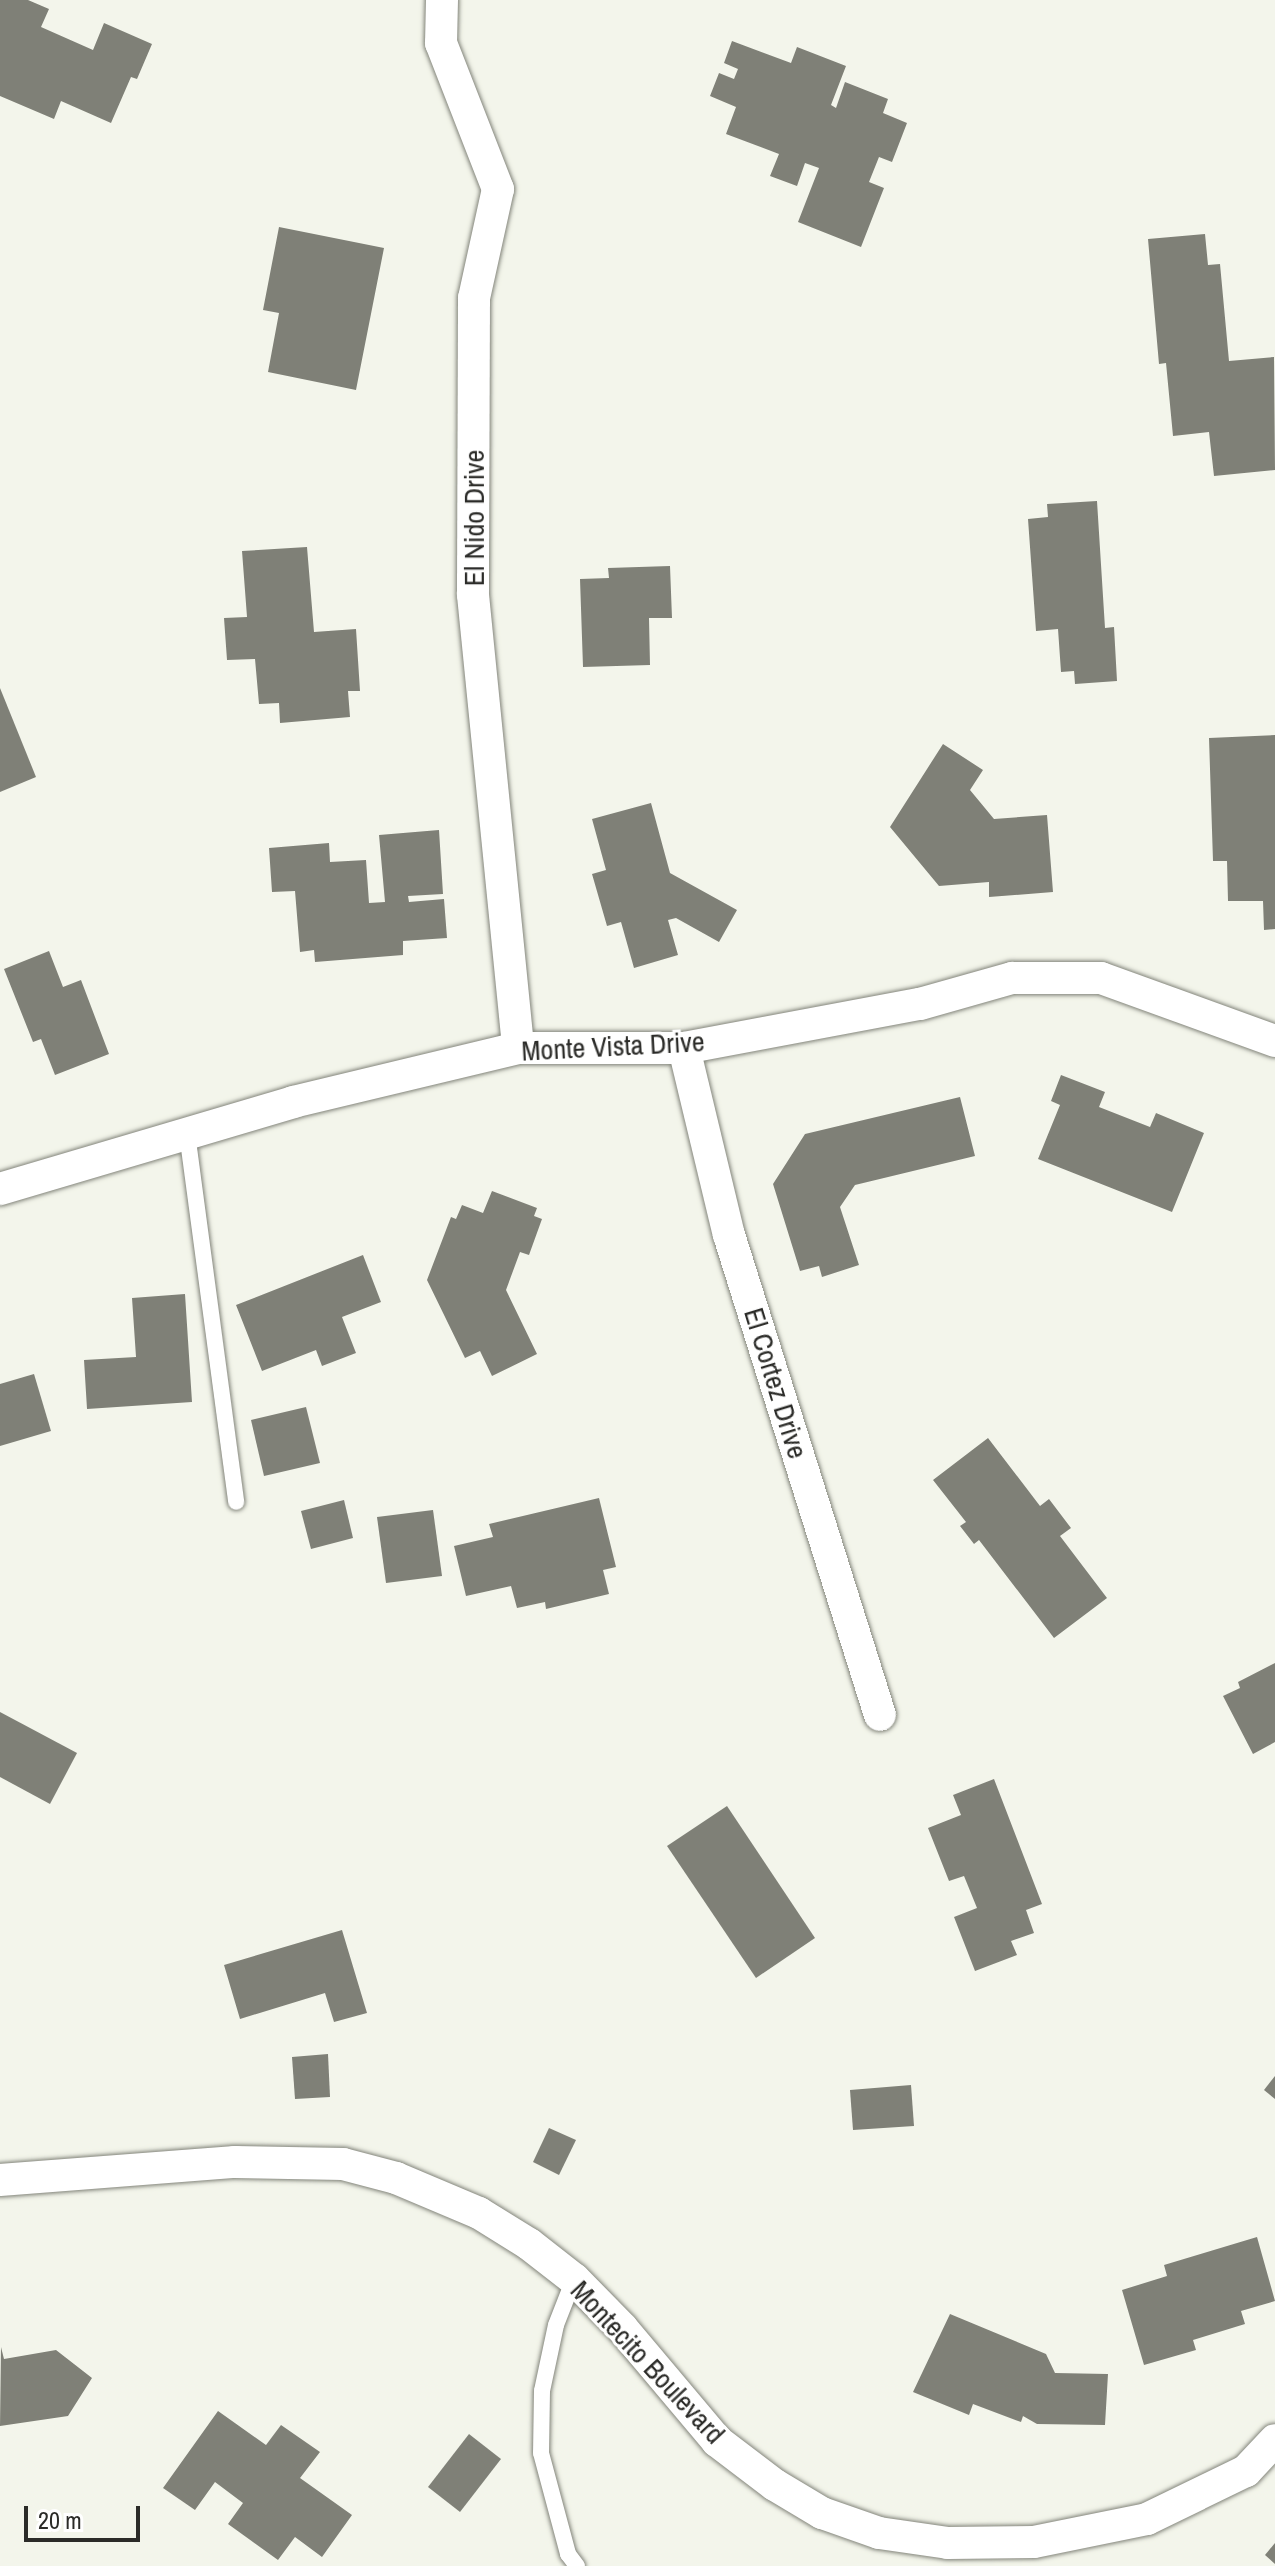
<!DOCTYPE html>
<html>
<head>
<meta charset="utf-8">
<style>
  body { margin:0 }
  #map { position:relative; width:1275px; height:2566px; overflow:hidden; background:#f3f5eb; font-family:"Archivo Narrow",sans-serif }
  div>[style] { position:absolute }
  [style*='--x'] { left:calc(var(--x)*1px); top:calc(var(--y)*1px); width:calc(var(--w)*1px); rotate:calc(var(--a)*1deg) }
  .building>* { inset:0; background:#7f8077 }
  .roads { filter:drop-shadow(0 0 2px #83857b) drop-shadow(0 0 2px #83857b) }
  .lane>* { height:16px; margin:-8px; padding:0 8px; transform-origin:8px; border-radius:8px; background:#fff }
  .street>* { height:32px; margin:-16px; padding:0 16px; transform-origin:16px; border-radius:16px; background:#fff }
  span { translate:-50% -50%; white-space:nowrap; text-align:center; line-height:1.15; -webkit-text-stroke:6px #fff; paint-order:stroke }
  .street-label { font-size:28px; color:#2b2b28 }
  .scale { position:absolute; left:24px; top:2506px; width:116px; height:36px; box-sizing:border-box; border:4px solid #2b2b28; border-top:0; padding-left:10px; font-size:24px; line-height:28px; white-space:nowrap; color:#2b2b28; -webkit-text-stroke:6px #fff; paint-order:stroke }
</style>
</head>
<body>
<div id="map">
  <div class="building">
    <i style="clip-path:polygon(0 0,28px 0,49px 9px,41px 27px,93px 50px,104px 23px,152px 44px,137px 79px,131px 77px,111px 123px,61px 101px,54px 119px,0 96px)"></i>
    <i style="clip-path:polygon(732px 41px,791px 63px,797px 47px,846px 66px,831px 105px,836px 108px,845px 82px,888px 99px,883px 113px,907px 123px,892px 162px,879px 157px,869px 182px,884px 188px,861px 247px,798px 222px,819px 168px,805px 163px,797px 186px,770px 176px,779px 154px,726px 134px,736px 107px,710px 96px,719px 73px,734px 79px,738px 69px,724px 63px)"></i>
    <i style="clip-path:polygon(279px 227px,384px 248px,356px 390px,268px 372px,279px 313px,263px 310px)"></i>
    <i style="clip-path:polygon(1205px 234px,1208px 265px,1220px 264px,1229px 361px,1274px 357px,1275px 470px,1214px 476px,1209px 432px,1173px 436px,1166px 363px,1159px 364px,1148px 239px)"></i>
    <i style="clip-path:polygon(1097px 501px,1105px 628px,1114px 627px,1117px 681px,1075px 684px,1074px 671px,1061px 672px,1058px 629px,1036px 631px,1028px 519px,1048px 517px,1047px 504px)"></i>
    <i style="clip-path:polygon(307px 547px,314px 632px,356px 629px,360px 691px,348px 691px,350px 717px,280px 723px,279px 703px,259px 704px,255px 659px,227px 660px,224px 618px,247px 617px,242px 551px)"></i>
    <i style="clip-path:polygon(670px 566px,672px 618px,649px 618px,650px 665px,583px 667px,580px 579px,609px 578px,608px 568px)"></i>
    <i style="clip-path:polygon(0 688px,36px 777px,0 792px)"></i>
    <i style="clip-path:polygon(1275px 735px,1275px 929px,1264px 930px,1263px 901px,1228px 901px,1227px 861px,1213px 861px,1209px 738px)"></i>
    <i style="clip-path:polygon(943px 744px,983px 770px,970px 790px,994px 819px,1047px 815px,1053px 892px,989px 897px,989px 882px,939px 886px,890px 827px)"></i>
    <i style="clip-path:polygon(651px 803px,670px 873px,737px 910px,719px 942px,676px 918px,668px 920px,678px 955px,634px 968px,621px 922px,607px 926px,592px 874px,606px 870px,592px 819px)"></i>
    <i style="clip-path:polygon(439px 830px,443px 894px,408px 896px,409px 902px,444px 899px,447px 938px,403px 941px,403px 955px,315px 962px,314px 950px,300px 952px,295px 891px,272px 892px,269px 848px,329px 843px,330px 862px,366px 860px,369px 903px,385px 902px,379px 835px)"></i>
    <i style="clip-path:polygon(49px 951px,63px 987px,81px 980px,109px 1054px,55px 1075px,41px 1039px,33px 1042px,4px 969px)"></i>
    <i style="clip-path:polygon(1061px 1075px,1105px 1092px,1099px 1107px,1150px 1127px,1156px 1113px,1204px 1133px,1172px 1212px,1038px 1159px,1060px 1105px,1051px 1101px)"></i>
    <i style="clip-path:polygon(960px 1097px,975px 1156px,855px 1185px,840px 1207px,859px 1265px,822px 1277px,819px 1266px,800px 1271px,773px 1184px,805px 1134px)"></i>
    <i style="clip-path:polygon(492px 1191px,537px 1208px,534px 1216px,542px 1219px,529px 1255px,520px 1252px,506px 1290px,537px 1354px,492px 1376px,480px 1351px,465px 1358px,427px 1280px,451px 1217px,456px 1219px,462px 1205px,483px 1213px)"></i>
    <i style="clip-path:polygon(363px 1255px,381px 1302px,342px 1317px,356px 1353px,322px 1366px,316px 1350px,262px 1371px,236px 1305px)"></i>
    <i style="clip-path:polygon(185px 1294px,192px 1402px,87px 1409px,84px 1360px,136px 1357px,132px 1298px)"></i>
    <i style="clip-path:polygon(34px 1374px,51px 1431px,0 1446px,0 1384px)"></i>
    <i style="clip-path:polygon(306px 1407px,320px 1463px,264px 1476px,251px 1420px)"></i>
    <i style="clip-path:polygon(988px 1438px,1040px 1506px,1049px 1499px,1071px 1528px,1060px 1536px,1107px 1598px,1054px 1638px,979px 1540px,974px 1544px,960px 1526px,966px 1522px,933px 1480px)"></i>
    <i style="clip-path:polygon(599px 1498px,616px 1567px,603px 1570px,609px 1594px,546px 1609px,545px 1602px,517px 1608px,511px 1586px,466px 1596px,454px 1546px,493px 1537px,489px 1524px)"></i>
    <i style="clip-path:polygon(344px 1500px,353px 1538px,311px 1549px,301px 1511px)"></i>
    <i style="clip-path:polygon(433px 1510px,442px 1576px,386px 1583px,377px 1517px)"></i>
    <i style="clip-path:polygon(1275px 1663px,1275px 1742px,1253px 1754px,1223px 1696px,1240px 1688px,1238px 1682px)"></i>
    <i style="clip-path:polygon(0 1712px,77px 1753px,50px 1804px,0 1777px)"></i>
    <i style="clip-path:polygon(994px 1779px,1042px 1904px,1026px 1910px,1034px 1933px,1011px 1941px,1017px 1955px,975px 1971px,954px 1917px,977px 1908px,964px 1876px,949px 1881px,928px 1828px,961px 1815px,953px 1795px)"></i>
    <i style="clip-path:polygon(727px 1806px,815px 1938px,756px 1978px,667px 1846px)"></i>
    <i style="clip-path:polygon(342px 1930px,367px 2013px,334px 2022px,325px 1993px,240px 2019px,224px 1965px)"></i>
    <i style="clip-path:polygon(328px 2054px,330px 2097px,295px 2099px,292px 2057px)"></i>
    <i style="clip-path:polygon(1275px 2076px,1275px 2099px,1264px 2090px)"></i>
    <i style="clip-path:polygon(911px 2085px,914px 2126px,853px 2130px,850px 2090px)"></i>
    <i style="clip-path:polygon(549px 2128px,576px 2140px,559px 2175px,533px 2162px)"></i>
    <i style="clip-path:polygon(1257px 2237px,1275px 2301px,1241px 2311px,1245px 2324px,1193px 2340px,1196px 2350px,1144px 2365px,1122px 2290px,1167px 2276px,1164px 2265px)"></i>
    <i style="clip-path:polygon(950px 2314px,1046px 2354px,1055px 2373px,1108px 2374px,1105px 2425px,1037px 2424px,1023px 2416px,1021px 2422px,973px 2404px,969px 2415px,913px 2392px)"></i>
    <i style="clip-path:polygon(1px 2347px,4px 2359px,56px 2350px,92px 2378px,68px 2416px,0 2426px)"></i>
    <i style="clip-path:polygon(218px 2411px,266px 2445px,281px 2425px,320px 2452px,300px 2478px,352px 2515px,322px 2557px,295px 2537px,278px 2560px,228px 2524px,243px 2503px,215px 2482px,195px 2510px,163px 2488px)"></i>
    <i style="clip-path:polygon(469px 2434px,501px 2459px,460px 2512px,428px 2487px)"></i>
    <i style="clip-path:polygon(1275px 2543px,1275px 2564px,1265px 2555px)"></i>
  </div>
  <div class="roads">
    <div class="lane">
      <i style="--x:187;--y:1133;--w:372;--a:82.4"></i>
      <i style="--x:574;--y:2279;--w:49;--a:111.4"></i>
      <i style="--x:556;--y:2325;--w:67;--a:102"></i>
      <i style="--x:542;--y:2391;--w:62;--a:90.9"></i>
      <i style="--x:541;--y:2453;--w:105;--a:75"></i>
      <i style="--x:568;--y:2554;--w:15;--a:53"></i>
    </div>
    <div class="street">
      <i style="--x:442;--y:0;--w:43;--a:91.3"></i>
      <i style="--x:441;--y:43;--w:157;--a:68.7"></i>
      <i style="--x:498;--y:189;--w:112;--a:102.4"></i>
      <i style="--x:474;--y:298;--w:297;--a:90.2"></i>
      <i style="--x:473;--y:595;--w:455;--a:84.3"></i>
      <i style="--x:684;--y:1048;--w:192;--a:76.5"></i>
      <i style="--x:729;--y:1235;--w:503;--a:72.54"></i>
      <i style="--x:0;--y:1189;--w:306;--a:-16.5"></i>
      <i style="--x:293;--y:1102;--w:231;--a:-13.5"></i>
      <i style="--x:518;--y:1048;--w:166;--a:0"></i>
      <i style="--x:684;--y:1048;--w:240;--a:-10.6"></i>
      <i style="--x:920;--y:1004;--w:96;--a:-15.8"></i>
      <i style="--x:1012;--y:978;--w:89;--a:0"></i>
      <i style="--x:1101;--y:978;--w:185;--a:19.9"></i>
      <i style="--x:0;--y:2180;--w:236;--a:-4.4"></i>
      <i style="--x:235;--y:2162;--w:108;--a:1.1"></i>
      <i style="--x:343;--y:2164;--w:55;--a:14.8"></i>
      <i style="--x:396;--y:2178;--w:90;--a:22.9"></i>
      <i style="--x:479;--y:2213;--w:59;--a:31.8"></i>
      <i style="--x:529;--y:2244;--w:57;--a:37.9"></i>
      <i style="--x:574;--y:2279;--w:69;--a:45.6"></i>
      <i style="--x:622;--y:2328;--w:148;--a:49.9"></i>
      <i style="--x:717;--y:2441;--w:73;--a:37.2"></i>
      <i style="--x:775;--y:2485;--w:55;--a:30.8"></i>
      <i style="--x:822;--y:2513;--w:60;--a:19.3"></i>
      <i style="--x:879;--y:2533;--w:70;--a:8.2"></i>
      <i style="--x:948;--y:2543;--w:86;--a:-0.7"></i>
      <i style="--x:1034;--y:2542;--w:115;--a:-11.5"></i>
      <i style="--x:1147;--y:2519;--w:110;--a:-25.9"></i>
      <i style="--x:1246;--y:2471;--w:42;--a:-46.9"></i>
    </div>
  </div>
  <div class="street-label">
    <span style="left:474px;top:518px;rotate:-90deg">El Nido Drive</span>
    <span style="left:613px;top:1046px;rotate:-3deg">Monte Vista Drive</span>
    <span style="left:776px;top:1383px;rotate:73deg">El Cortez Drive</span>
    <span style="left:648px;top:2362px;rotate:47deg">Montecito Boulevard</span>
  </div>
  <div class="scale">20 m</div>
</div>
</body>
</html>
